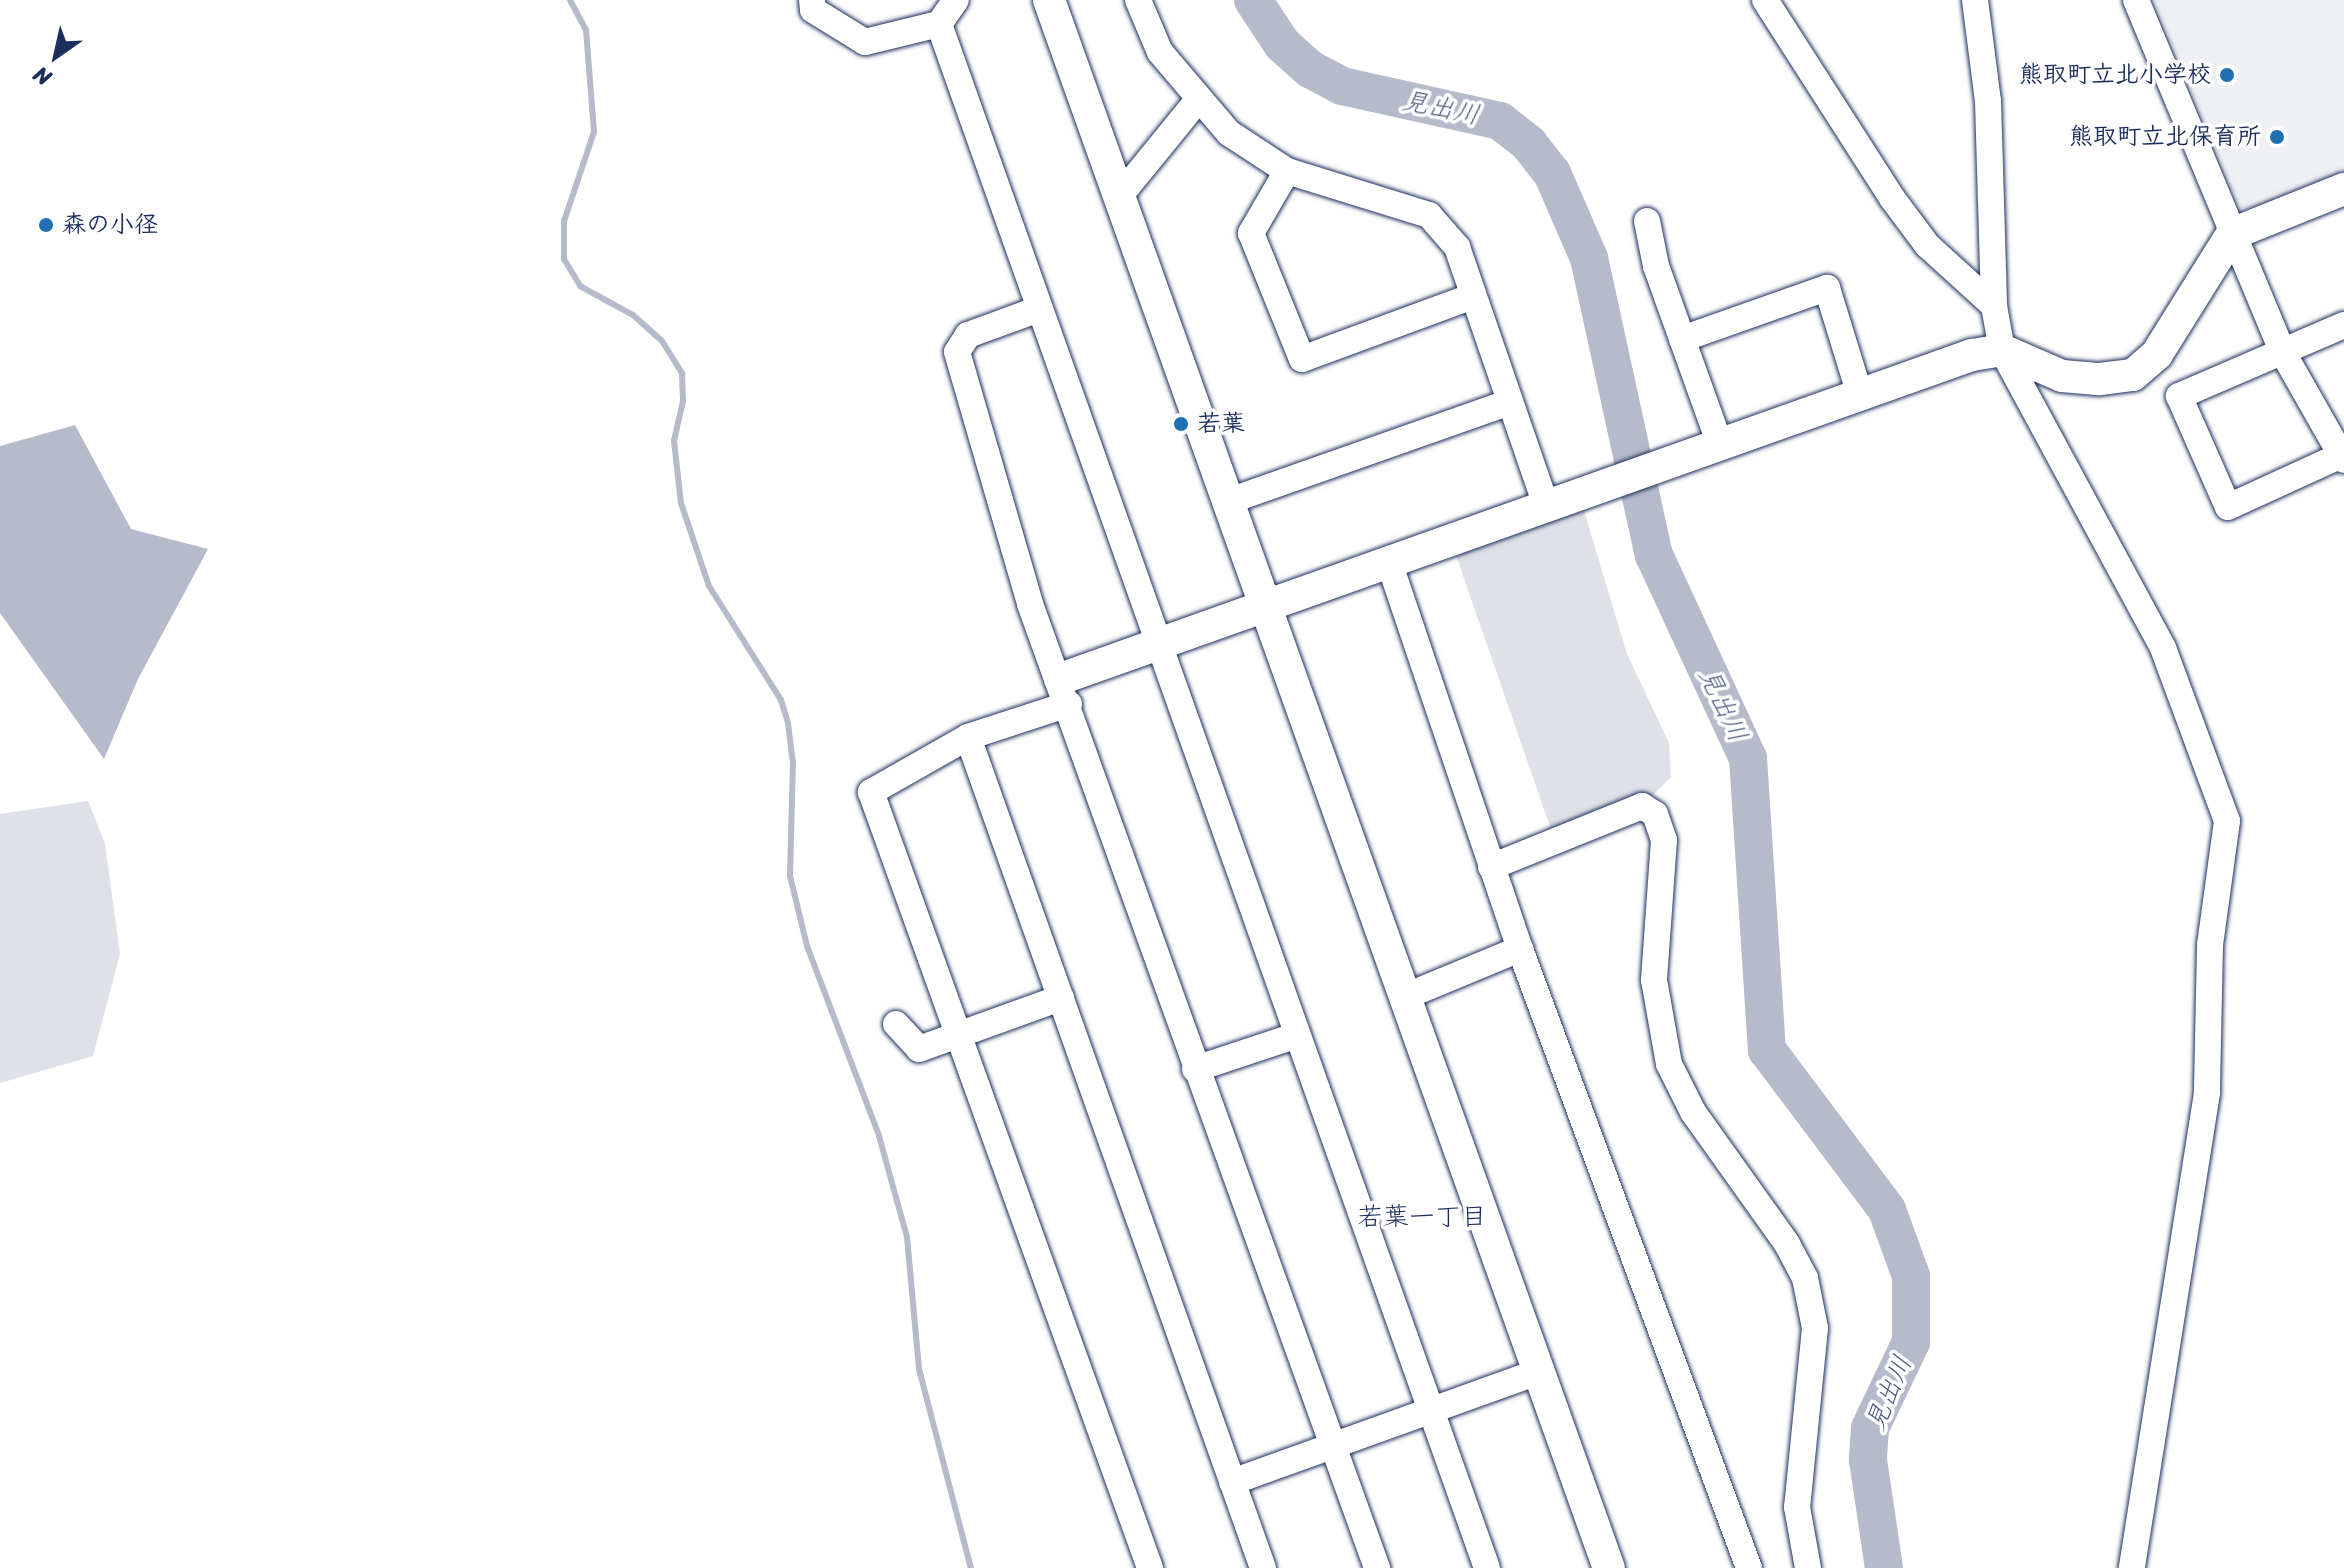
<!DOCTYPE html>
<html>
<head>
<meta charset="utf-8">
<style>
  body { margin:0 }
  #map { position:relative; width:2344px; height:1568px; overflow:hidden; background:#fff; font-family:Sriracha,"Klee One",sans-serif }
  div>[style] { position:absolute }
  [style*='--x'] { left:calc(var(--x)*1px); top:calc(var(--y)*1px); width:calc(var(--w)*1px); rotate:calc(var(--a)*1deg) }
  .built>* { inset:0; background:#eff0f4 }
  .green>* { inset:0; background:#dee1e7 }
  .water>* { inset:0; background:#b5bbca }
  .stream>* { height:6px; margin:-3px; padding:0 3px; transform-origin:3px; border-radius:3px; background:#b5bbca }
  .river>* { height:38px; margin:-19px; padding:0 19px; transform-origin:19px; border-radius:19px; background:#b5bbca }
  .roads { filter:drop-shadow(0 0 2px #1b2f5e) drop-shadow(0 0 2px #1b2f5e) }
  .minor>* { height:26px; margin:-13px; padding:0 13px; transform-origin:13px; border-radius:13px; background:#fff }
  .tertiary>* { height:32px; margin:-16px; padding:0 16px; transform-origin:16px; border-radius:16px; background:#fff }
  .dots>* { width:22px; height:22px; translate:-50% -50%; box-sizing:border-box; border:4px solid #fff; border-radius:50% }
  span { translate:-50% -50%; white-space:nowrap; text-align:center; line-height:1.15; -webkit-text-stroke:7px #fff; paint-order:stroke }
  .poi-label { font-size:24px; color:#1b2f5e; font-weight:700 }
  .right { translate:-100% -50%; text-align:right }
  .left { translate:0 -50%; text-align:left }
  .water-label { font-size:26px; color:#49597e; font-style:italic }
  .neighbourhood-label { font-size:26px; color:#1b2f5e }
  .north { position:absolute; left:16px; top:16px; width:80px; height:80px; -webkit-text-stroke:6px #fff; paint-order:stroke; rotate:214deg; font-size:22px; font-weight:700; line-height:32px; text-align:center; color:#1b2f5e }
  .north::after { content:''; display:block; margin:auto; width:28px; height:36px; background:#1b2f5e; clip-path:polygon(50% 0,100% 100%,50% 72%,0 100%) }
</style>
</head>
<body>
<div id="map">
  <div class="built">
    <i style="clip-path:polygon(2154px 0,2344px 0,2344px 172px,2257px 207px,2240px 208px)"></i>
  </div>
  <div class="green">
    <i style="clip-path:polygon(1579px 494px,1627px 654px,1669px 743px,1671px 777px,1642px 806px,1555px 841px,1451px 541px)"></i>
    <i style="clip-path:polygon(88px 801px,105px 844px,120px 954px,93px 1056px,0 1083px,0 814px)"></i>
  </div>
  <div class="water">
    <i style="clip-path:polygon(75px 425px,131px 529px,208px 549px,138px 679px,104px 759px,0 613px,0 446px)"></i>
  </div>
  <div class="stream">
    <i style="--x:570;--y:0;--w:34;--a:62"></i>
    <i style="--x:586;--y:30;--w:102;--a:85.5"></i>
    <i style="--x:594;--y:132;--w:94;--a:108.6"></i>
    <i style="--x:564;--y:221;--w:38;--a:90"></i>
    <i style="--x:564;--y:259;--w:31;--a:59"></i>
    <i style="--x:580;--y:286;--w:60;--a:28.7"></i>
    <i style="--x:633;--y:315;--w:39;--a:42"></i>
    <i style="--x:662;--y:341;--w:38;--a:58"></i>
    <i style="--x:682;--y:373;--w:28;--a:88"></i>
    <i style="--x:683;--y:401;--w:41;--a:102.7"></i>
    <i style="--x:674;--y:441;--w:62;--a:83.6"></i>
    <i style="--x:681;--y:503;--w:88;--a:71.4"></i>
    <i style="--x:709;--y:586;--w:135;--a:57.7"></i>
    <i style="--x:781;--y:700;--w:24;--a:73"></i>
    <i style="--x:788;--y:723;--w:38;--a:83"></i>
    <i style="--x:793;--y:761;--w:115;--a:91.5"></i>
    <i style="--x:790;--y:876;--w:72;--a:76.3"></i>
    <i style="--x:807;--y:946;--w:203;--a:69.2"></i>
    <i style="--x:879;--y:1136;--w:105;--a:74.5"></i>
    <i style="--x:907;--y:1237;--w:133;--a:84.8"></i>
    <i style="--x:919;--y:1369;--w:206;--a:75.4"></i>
  </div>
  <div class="river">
    <i style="--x:1253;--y:0;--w:53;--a:56.6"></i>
    <i style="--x:1282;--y:44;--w:38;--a:42"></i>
    <i style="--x:1310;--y:69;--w:36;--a:28"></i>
    <i style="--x:1342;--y:86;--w:162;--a:12.5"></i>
    <i style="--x:1500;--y:121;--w:37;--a:38"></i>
    <i style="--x:1529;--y:144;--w:37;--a:52"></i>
    <i style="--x:1552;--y:173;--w:93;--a:66.5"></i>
    <i style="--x:1589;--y:258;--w:304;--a:77.7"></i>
    <i style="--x:1654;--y:555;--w:224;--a:65.2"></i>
    <i style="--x:1748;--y:758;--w:293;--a:86.3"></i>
    <i style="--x:1767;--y:1050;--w:200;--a:53.1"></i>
    <i style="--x:1887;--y:1210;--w:70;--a:70"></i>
    <i style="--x:1911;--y:1276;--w:66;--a:90"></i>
    <i style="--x:1911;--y:1342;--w:95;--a:115.5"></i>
    <i style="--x:1870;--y:1428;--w:32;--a:94"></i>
    <i style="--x:1868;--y:1460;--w:109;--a:81.6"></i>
  </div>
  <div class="roads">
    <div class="minor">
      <i style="--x:812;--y:0;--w:10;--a:84"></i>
      <i style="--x:813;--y:10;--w:61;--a:31.6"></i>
      <i style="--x:865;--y:42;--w:76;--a:-13.7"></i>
      <i style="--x:939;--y:24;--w:29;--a:-55"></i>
      <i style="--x:1138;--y:0;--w:56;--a:67.1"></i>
      <i style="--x:1160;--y:52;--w:106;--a:49.6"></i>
      <i style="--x:1229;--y:133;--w:69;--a:33.2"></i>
      <i style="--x:1287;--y:171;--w:149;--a:17.2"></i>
      <i style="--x:1429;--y:215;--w:43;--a:48.8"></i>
      <i style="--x:1457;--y:247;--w:274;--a:71"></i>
      <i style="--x:1765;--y:0;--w:235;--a:57.3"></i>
      <i style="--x:1892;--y:198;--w:59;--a:53.3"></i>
      <i style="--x:1927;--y:245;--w:91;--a:42.3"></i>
      <i style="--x:1975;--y:0;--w:102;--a:82.7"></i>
      <i style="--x:1988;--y:101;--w:205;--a:88.3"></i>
      <i style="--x:1994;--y:306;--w:45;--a:79.7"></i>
      <i style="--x:2002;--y:350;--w:339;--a:61.6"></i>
      <i style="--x:2163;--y:648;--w:184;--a:69.7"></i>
      <i style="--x:2227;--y:821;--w:125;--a:97.8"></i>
      <i style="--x:2210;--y:945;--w:148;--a:91.2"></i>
      <i style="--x:2207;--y:1093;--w:481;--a:99"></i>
      <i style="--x:2136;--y:0;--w:380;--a:67.4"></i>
      <i style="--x:2282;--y:351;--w:125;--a:60.4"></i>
      <i style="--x:939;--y:24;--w:1638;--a:70.46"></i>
      <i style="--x:1287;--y:171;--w:72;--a:120.1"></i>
      <i style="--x:1251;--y:233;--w:136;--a:68"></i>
      <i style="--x:1302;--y:359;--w:182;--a:-20.2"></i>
      <i style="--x:1118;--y:198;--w:125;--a:-50.8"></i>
      <i style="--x:1647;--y:221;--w:46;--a:78.7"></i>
      <i style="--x:1656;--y:266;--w:190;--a:70.3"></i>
      <i style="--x:1039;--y:309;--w:76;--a:159.9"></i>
      <i style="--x:968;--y:335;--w:20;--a:123"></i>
      <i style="--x:957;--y:352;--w:262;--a:73.8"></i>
      <i style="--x:1030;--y:604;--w:1025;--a:70.2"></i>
      <i style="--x:2344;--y:325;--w:180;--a:156.7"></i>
      <i style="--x:2179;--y:396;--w:121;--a:66.2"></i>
      <i style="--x:2228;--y:507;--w:128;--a:-24.6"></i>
      <i style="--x:1682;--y:339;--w:154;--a:-19.4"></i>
      <i style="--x:1827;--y:288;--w:112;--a:72.9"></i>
      <i style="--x:1229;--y:501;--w:298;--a:-19.4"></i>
      <i style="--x:1390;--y:565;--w:405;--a:71.3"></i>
      <i style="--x:1520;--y:949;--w:660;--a:69.7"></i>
      <i style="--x:1069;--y:704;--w:106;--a:161.9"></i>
      <i style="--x:968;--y:737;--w:112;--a:150.4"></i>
      <i style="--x:871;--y:792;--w:825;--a:70.22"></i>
      <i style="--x:968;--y:737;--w:882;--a:70.46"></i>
      <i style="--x:1491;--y:867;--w:163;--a:-22"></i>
      <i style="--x:1642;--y:806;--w:15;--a:32"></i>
      <i style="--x:1655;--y:814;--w:28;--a:71"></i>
      <i style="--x:1664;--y:840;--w:140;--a:94.1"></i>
      <i style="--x:1654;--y:980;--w:85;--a:79.9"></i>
      <i style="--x:1669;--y:1064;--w:54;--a:63.4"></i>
      <i style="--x:1693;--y:1112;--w:162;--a:54.5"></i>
      <i style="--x:1787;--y:1244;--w:38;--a:62"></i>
      <i style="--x:1805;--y:1278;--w:51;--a:78.7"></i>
      <i style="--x:1815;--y:1328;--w:180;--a:95.7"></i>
      <i style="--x:1797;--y:1507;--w:62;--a:79.8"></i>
      <i style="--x:1404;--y:997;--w:126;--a:-22.5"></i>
      <i style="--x:896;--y:1024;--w:34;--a:47"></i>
      <i style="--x:919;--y:1049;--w:151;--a:-19.8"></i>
      <i style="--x:1195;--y:1069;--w:108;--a:-18.3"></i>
      <i style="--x:1232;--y:1482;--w:325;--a:-19.8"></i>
    </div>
    <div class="tertiary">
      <i style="--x:1049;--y:0;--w:1665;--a:70.35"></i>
      <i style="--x:1060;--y:679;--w:968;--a:-19.56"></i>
      <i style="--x:1972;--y:355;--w:30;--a:-9"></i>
      <i style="--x:2002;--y:350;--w:65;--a:23.4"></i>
      <i style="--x:2062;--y:376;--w:38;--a:5"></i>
      <i style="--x:2100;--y:379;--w:33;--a:-7"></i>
      <i style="--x:2133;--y:375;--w:32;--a:-41"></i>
      <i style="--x:2157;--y:354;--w:142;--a:-58"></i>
      <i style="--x:2232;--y:234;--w:121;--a:-21.9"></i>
    </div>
  </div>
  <div class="dots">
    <i style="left:2227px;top:75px;background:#1f6fb2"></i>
    <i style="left:2277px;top:137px;background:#1f6fb2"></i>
    <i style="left:46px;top:225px;background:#1f6fb2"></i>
    <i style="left:1181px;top:424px;background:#1f6fb2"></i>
  </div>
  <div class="poi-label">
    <span class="right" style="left:2211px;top:75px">熊取町立北小学校</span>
    <span class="right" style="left:2261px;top:137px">熊取町立北保育所</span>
    <span class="left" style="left:62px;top:225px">森の小径</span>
    <span class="left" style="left:1197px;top:424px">若葉</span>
  </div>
  <div class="water-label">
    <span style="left:1441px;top:108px;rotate:12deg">見出川</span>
    <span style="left:1723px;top:705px;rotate:65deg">見出川</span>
    <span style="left:1889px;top:1393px;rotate:-67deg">見出川</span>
  </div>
  <div class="neighbourhood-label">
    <span style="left:1422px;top:1217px">若葉一丁目</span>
  </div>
  <div class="north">N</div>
</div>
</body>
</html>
